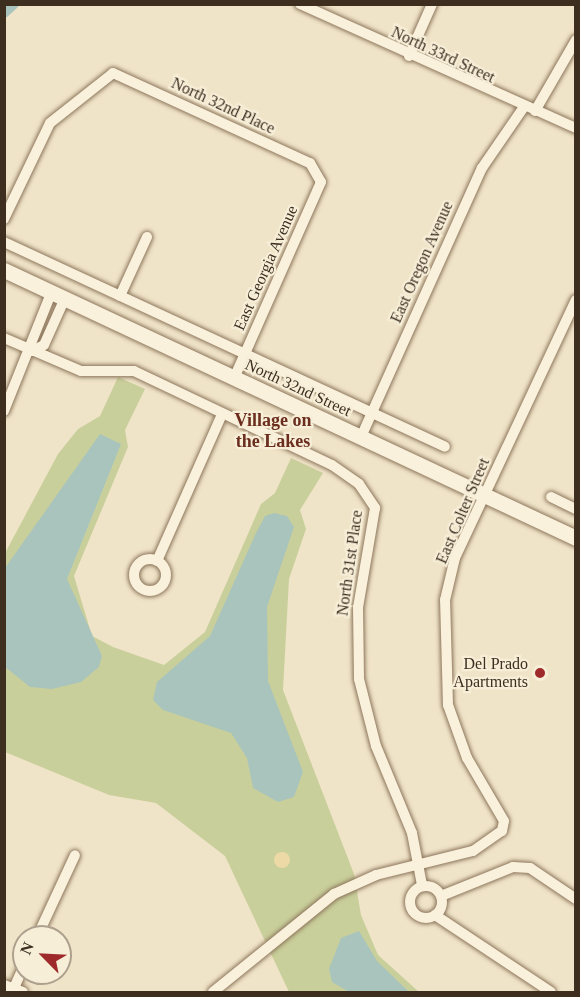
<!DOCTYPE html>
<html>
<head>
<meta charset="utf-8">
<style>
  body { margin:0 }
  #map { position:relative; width:580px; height:997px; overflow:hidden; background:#f0e4c8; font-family:"Times New Roman",serif }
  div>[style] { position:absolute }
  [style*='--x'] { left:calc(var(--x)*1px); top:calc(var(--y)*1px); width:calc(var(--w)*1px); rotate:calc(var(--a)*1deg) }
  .green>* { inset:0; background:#c9cf9b }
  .sand>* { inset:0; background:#ecd9a5 }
  .round { border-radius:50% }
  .water>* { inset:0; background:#a9c4bc }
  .canal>* { height:10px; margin:-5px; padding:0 5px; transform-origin:5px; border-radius:5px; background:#a9c4bc }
  .roads { filter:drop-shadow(0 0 2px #8d765c) drop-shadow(0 0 2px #8d765c) }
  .street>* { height:10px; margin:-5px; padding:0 5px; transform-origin:5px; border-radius:5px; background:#faf1dc }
  .street>.ring { margin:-5px; padding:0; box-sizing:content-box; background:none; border:10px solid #faf1dc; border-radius:50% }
  .secondary>* { height:15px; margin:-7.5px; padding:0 7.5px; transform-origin:7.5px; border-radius:7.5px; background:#faf1dc }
  .dots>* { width:16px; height:16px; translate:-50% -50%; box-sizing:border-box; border:3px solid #f7eed8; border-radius:50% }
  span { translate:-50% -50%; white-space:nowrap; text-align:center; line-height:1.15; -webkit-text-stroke:4.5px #f7eed8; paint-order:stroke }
  .street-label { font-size:16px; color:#3d2e20 }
  .poi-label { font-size:16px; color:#3d2e20 }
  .right { translate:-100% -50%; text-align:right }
  .neighbourhood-label { font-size:18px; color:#6b2e1e; font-weight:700 }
  .frame { position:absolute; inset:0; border:6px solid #3d2e20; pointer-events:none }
  .north { position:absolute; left:12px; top:925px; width:60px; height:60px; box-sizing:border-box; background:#f7eed8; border:2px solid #ada18e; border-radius:50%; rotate:294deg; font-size:16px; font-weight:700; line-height:24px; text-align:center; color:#3d2e20 }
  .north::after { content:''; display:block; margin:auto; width:21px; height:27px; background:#9e2a2b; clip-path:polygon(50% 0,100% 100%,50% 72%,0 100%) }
</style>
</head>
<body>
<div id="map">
  <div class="green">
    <i style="clip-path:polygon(118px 377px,145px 389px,125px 430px,128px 447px,74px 576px,92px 636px,113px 647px,164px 665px,205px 632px,261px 504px,275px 493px,291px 458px,323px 473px,300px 510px,306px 529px,289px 579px,283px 690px,354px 874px,361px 915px,378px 955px,419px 992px,289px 992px,225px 856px,156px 803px,109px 795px,5px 752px,4px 555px,58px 454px,78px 429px,100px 416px)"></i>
  </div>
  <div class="sand">
    <i class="round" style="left:274px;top:852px;width:16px;height:16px"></i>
  </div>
  <div class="water">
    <i style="clip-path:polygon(100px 434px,121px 444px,67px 579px,102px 656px,99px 667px,81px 682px,52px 689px,30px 687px,5px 667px,5px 568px)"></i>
    <i style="clip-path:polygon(274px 513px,287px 516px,294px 527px,267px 607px,268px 681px,303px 772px,294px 797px,278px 802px,253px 788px,247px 758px,231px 733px,163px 710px,153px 700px,157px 682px,210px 636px,256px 533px,265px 516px)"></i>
    <i style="clip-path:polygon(359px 931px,377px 961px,409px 992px,349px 992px,332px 982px,329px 969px,341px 938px)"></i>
  </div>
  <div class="canal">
    <i style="--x:4;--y:13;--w:13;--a:-42"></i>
  </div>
  <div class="roads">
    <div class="street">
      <i style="--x:300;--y:4;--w:303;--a:24.2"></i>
      <i style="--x:409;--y:56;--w:57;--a:-66.1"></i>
      <i style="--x:535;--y:111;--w:82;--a:-60"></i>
      <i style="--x:4;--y:219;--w:106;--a:-64.4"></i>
      <i style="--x:50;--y:123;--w:80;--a:-38.4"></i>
      <i style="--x:113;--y:73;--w:217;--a:24.6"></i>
      <i style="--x:310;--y:163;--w:22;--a:60"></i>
      <i style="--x:321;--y:182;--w:214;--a:113.9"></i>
      <i style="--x:4;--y:242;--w:486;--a:24.9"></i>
      <i style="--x:120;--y:296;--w:65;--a:-65.4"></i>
      <i style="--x:4;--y:338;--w:84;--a:23.2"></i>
      <i style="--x:81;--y:371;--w:53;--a:0"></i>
      <i style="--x:134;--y:371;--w:219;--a:25.4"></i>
      <i style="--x:332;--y:465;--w:33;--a:35"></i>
      <i style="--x:359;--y:484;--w:29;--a:56"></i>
      <i style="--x:375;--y:508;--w:100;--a:99.7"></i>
      <i style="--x:358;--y:607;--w:72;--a:89.2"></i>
      <i style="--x:359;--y:679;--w:69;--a:75.8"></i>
      <i style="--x:376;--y:746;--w:94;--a:67.5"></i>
      <i style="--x:412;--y:833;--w:53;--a:79.1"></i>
      <i style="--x:32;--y:351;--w:13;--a:-27"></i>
      <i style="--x:44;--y:345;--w:51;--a:-65.9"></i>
      <i style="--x:4;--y:411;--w:129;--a:-68.2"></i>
      <i style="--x:361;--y:437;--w:295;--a:-65.8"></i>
      <i style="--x:482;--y:168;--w:74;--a:-55.5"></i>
      <i style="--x:551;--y:497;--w:28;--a:26"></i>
      <i class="ring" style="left:134px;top:559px;width:22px;height:22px"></i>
      <i style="--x:157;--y:561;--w:161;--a:-66.1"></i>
      <i class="ring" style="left:410px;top:886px;width:22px;height:22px"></i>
      <i style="--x:441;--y:896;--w:78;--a:-21.9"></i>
      <i style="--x:513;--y:867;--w:17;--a:3"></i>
      <i style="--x:530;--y:868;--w:55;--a:34"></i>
      <i style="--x:435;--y:915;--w:139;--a:33.6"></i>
      <i style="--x:37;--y:937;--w:90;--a:-65.1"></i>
      <i style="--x:4;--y:985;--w:20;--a:20"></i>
      <i style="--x:14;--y:988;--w:24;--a:-66"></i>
      <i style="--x:213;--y:992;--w:156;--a:-39"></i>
      <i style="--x:334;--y:894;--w:46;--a:-24.3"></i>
      <i style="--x:376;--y:875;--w:100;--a:-13.9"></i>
      <i style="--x:473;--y:851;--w:35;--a:-35"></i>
      <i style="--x:502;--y:831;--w:10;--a:-79"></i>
      <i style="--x:504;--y:821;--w:73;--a:-120.4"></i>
      <i style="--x:467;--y:758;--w:56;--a:-109.7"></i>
      <i style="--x:448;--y:705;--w:105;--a:-91.6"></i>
      <i style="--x:445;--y:600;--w:43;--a:-76.6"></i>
      <i style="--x:455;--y:558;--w:285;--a:-64.9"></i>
    </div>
    <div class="secondary">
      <i style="--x:4;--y:270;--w:632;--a:25.1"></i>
    </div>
  </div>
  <div class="dots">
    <i style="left:540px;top:673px;background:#9e2a2b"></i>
  </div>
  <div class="street-label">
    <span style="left:443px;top:55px;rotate:25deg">North 33rd Street</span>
    <span style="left:223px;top:106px;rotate:25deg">North 32nd Place</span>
    <span style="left:422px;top:262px;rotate:-66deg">East Oregon Avenue</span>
    <span style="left:266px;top:268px;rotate:-66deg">East Georgia Avenue</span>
    <span style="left:298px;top:388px;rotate:25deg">North 32nd Street</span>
    <span style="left:463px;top:511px;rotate:-67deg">East Colter Street</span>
    <span style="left:350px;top:563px;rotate:-82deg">North 31st Place</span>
  </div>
  <div class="poi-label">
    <span class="right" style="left:528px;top:673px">Del Prado<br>Apartments</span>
  </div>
  <div class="neighbourhood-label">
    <span style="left:273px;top:431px">Village on<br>the Lakes</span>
  </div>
  <div class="frame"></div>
  <div class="north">N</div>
</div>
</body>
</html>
